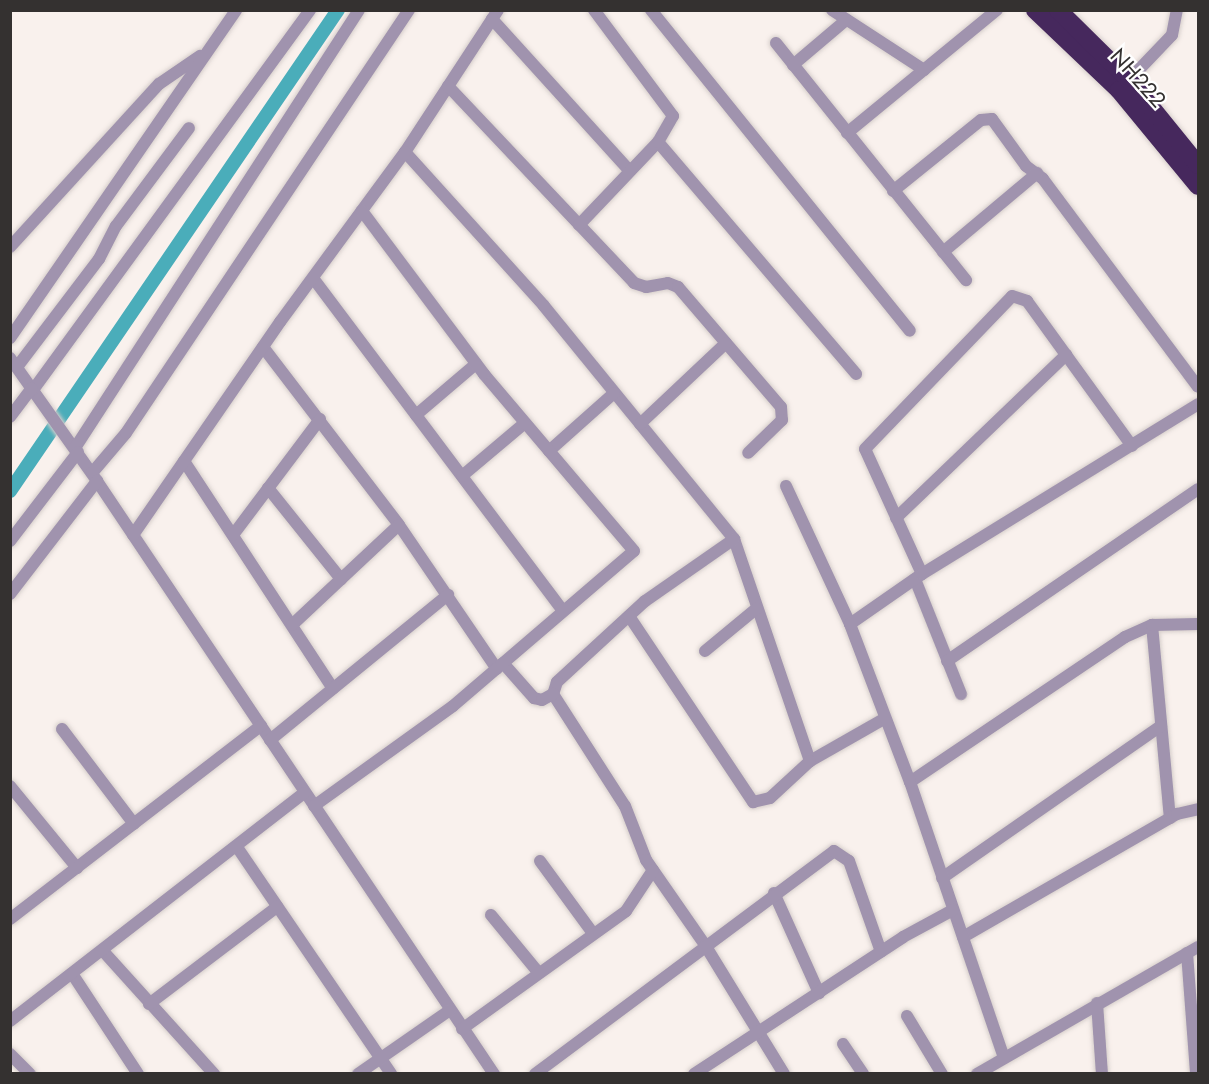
<!DOCTYPE html>
<html>
<head>
<meta charset="utf-8">
<style>
  body { margin:0 }
  #map { position:relative; width:1209px; height:1084px; overflow:hidden; background:#f9f1ed; font-family:Jost,sans-serif }
  div>[style] { position:absolute }
  [style*='--x'] { left:calc(var(--x)*1px); top:calc(var(--y)*1px); width:calc(var(--w)*1px); rotate:calc(var(--a)*1deg) }
  .canal>* { height:14px; margin:-7px; padding:0 7px; transform-origin:7px; border-radius:7px; background:#4aadba }
  .roads { filter:drop-shadow(0 0 2px #d6cecb) drop-shadow(0 0 2px #d6cecb) }
  .minor>* { height:12px; margin:-6px; padding:0 6px; transform-origin:6px; border-radius:6px; background:#a093ae }
  .highway>* { height:18px; margin:-9px; padding:0 9px; transform-origin:9px; border-radius:9px; background:#46285d }
  span { translate:-50% -50%; white-space:nowrap; text-align:center; line-height:1.15; -webkit-text-stroke:4.5px #fff; paint-order:stroke }
  .street-label { font-size:22px; color:#343130 }
  .frame { position:absolute; inset:0; border:12px solid #343130; pointer-events:none }
</style>
</head>
<body>
<div id="map">
  <div class="canal">
    <i style="--x:10;--y:491;--w:582;--a:-55.71"></i>
  </div>
  <div class="roads">
    <div class="minor">
      <i style="--x:498;--y:10;--w:170;--a:123.2"></i>
      <i style="--x:405;--y:152;--w:207;--a:47.9"></i>
      <i style="--x:544;--y:306;--w:301;--a:50.8"></i>
      <i style="--x:734;--y:539;--w:235;--a:71.1"></i>
      <i style="--x:810;--y:761;--w:85;--a:-29.6"></i>
      <i style="--x:651;--y:10;--w:412;--a:51.1"></i>
      <i style="--x:832;--y:10;--w:110;--a:33.1"></i>
      <i style="--x:492;--y:19;--w:205;--a:47.8"></i>
      <i style="--x:776;--y:43;--w:304;--a:51.3"></i>
      <i style="--x:793;--y:65;--w:70;--a:-40.3"></i>
      <i style="--x:1129;--y:80;--w:62;--a:-46.3"></i>
      <i style="--x:1172;--y:35;--w:25;--a:-79"></i>
      <i style="--x:448;--y:86;--w:271;--a:46.6"></i>
      <i style="--x:634;--y:283;--w:13;--a:18"></i>
      <i style="--x:646;--y:287;--w:22;--a:-10"></i>
      <i style="--x:668;--y:283;--w:11;--a:22"></i>
      <i style="--x:678;--y:287;--w:158;--a:49.4"></i>
      <i style="--x:781;--y:407;--w:13;--a:86"></i>
      <i style="--x:782;--y:420;--w:47;--a:135.9"></i>
      <i style="--x:847;--y:133;--w:194;--a:-39.4"></i>
      <i style="--x:658;--y:142;--w:305;--a:49.5"></i>
      <i style="--x:893;--y:191;--w:113;--a:-38.9"></i>
      <i style="--x:981;--y:120;--w:11;--a:-5"></i>
      <i style="--x:992;--y:119;--w:58;--a:54.1"></i>
      <i style="--x:1026;--y:166;--w:21;--a:37"></i>
      <i style="--x:1043;--y:179;--w:259;--a:53.3"></i>
      <i style="--x:579;--y:225;--w:115;--a:-46.4"></i>
      <i style="--x:658;--y:142;--w:30;--a:-60"></i>
      <i style="--x:673;--y:116;--w:132;--a:-126.7"></i>
      <i style="--x:10;--y:247;--w:221;--a:-47.6"></i>
      <i style="--x:159;--y:84;--w:50;--a:-34.3"></i>
      <i style="--x:943;--y:252;--w:123;--a:-40"></i>
      <i style="--x:313;--y:278;--w:416;--a:53.1"></i>
      <i style="--x:10;--y:338;--w:398;--a:-55.4"></i>
      <i style="--x:263;--y:347;--w:224;--a:52.6"></i>
      <i style="--x:399;--y:525;--w:174;--a:55.8"></i>
      <i style="--x:10;--y:358;--w:151;--a:54.7"></i>
      <i style="--x:97;--y:481;--w:714;--a:56.2"></i>
      <i style="--x:17;--y:367;--w:136;--a:-52.8"></i>
      <i style="--x:99;--y:259;--w:37;--a:-63"></i>
      <i style="--x:116;--y:226;--w:122;--a:-53.3"></i>
      <i style="--x:33;--y:390;--w:470;--a:-53.9"></i>
      <i style="--x:416;--y:415;--w:79;--a:-40.4"></i>
      <i style="--x:10;--y:417;--w:36;--a:-53"></i>
      <i style="--x:640;--y:424;--w:118;--a:-43.3"></i>
      <i style="--x:75;--y:448;--w:522;--a:-57.04"></i>
      <i style="--x:549;--y:451;--w:87;--a:-41.7"></i>
      <i style="--x:184;--y:461;--w:272;--a:56.8"></i>
      <i style="--x:92;--y:473;--w:52;--a:-49.6"></i>
      <i style="--x:126;--y:433;--w:509;--a:-56.22"></i>
      <i style="--x:462;--y:476;--w:82;--a:-40.1"></i>
      <i style="--x:786;--y:486;--w:152;--a:65.1"></i>
      <i style="--x:268;--y:488;--w:117;--a:51.3"></i>
      <i style="--x:896;--y:518;--w:236;--a:-43.8"></i>
      <i style="--x:133;--y:535;--w:259;--a:-55.4"></i>
      <i style="--x:280;--y:322;--w:211;--a:-53.7"></i>
      <i style="--x:233;--y:535;--w:145;--a:-53.1"></i>
      <i style="--x:734;--y:539;--w:108;--a:145.1"></i>
      <i style="--x:645;--y:601;--w:120;--a:137.4"></i>
      <i style="--x:557;--y:682;--w:13;--a:108"></i>
      <i style="--x:553;--y:694;--w:133;--a:57.3"></i>
      <i style="--x:625;--y:806;--w:58;--a:68.7"></i>
      <i style="--x:646;--y:860;--w:103;--a:55.2"></i>
      <i style="--x:705;--y:945;--w:151;--a:58.5"></i>
      <i style="--x:10;--y:541;--w:112;--a:-52.6"></i>
      <i style="--x:922;--y:574;--w:137;--a:-114.5"></i>
      <i style="--x:865;--y:449;--w:212;--a:-46.1"></i>
      <i style="--x:1012;--y:296;--w:16;--a:18"></i>
      <i style="--x:1027;--y:301;--w:179;--a:54.1"></i>
      <i style="--x:915;--y:579;--w:124;--a:68.2"></i>
      <i style="--x:10;--y:594;--w:143;--a:-52.4"></i>
      <i style="--x:629;--y:616;--w:224;--a:56.3"></i>
      <i style="--x:753;--y:802;--w:17;--a:-13"></i>
      <i style="--x:770;--y:798;--w:54;--a:-42.8"></i>
      <i style="--x:292;--y:625;--w:146;--a:-43.1"></i>
      <i style="--x:1152;--y:625;--w:194;--a:84.7"></i>
      <i style="--x:705;--y:651;--w:67;--a:-39.6"></i>
      <i style="--x:947;--y:661;--w:304;--a:-34.4"></i>
      <i style="--x:503;--y:663;--w:47;--a:48.5"></i>
      <i style="--x:534;--y:698;--w:8;--a:14"></i>
      <i style="--x:542;--y:700;--w:13;--a:-29"></i>
      <i style="--x:62;--y:729;--w:119;--a:52.8"></i>
      <i style="--x:270;--y:740;--w:230;--a:-39.2"></i>
      <i style="--x:910;--y:782;--w:259;--a:-34"></i>
      <i style="--x:1125;--y:637;--w:30;--a:-24"></i>
      <i style="--x:1152;--y:625;--w:46;--a:-1.2"></i>
      <i style="--x:10;--y:786;--w:106;--a:50.7"></i>
      <i style="--x:314;--y:806;--w:171;--a:-35.7"></i>
      <i style="--x:453;--y:706;--w:238;--a:-40.6"></i>
      <i style="--x:634;--y:551;--w:232;--a:-130.3"></i>
      <i style="--x:484;--y:374;--w:204;--a:-126.8"></i>
      <i style="--x:237;--y:847;--w:274;--a:55.8"></i>
      <i style="--x:540;--y:861;--w:88;--a:53.8"></i>
      <i style="--x:942;--y:878;--w:267;--a:-34.8"></i>
      <i style="--x:774;--y:893;--w:110;--a:65.8"></i>
      <i style="--x:491;--y:915;--w:74;--a:50.5"></i>
      <i style="--x:10;--y:919;--w:317;--a:-37.6"></i>
      <i style="--x:963;--y:937;--w:247;--a:-29.9"></i>
      <i style="--x:1177;--y:814;--w:22;--a:-13"></i>
      <i style="--x:103;--y:951;--w:166;--a:47.9"></i>
      <i style="--x:1187;--y:953;--w:121;--a:85.7"></i>
      <i style="--x:73;--y:975;--w:118;--a:56.7"></i>
      <i style="--x:1097;--y:1003;--w:71;--a:86"></i>
      <i style="--x:149;--y:1004;--w:161;--a:-37.2"></i>
      <i style="--x:907;--y:1016;--w:68;--a:58.9"></i>
      <i style="--x:10;--y:1021;--w:372;--a:-37.8"></i>
      <i style="--x:462;--y:1029;--w:202;--a:-35.7"></i>
      <i style="--x:626;--y:911;--w:49;--a:-56.6"></i>
      <i style="--x:843;--y:1044;--w:36;--a:56"></i>
      <i style="--x:10;--y:1054;--w:28;--a:45"></i>
      <i style="--x:1003;--y:1055;--w:288;--a:-108.8"></i>
      <i style="--x:910;--y:782;--w:169;--a:-110.8"></i>
      <i style="--x:850;--y:624;--w:88;--a:-34.8"></i>
      <i style="--x:922;--y:574;--w:324;--a:-31.6"></i>
      <i style="--x:358;--y:1074;--w:112;--a:-34.8"></i>
      <i style="--x:535;--y:1074;--w:373;--a:-36.7"></i>
      <i style="--x:834;--y:851;--w:18;--a:34"></i>
      <i style="--x:849;--y:861;--w:96;--a:70.6"></i>
      <i style="--x:694;--y:1074;--w:250;--a:-33.2"></i>
      <i style="--x:903;--y:937;--w:57;--a:-28.4"></i>
      <i style="--x:977;--y:1074;--w:255;--a:-29.9"></i>
    </div>
    <div class="highway">
      <i style="--x:1035;--y:10;--w:116;--a:43.6"></i>
      <i style="--x:1119;--y:90;--w:124;--a:50.5"></i>
      <i style="--x:1058;--y:10;--w:100;--a:44.6"></i>
      <i style="--x:1129;--y:80;--w:109;--a:50.9"></i>
    </div>
  </div>
  <div class="street-label">
    <span style="left:1138px;top:78px;rotate:48deg">NH222</span>
  </div>
  <div class="frame"></div>
</div>
</body>
</html>
